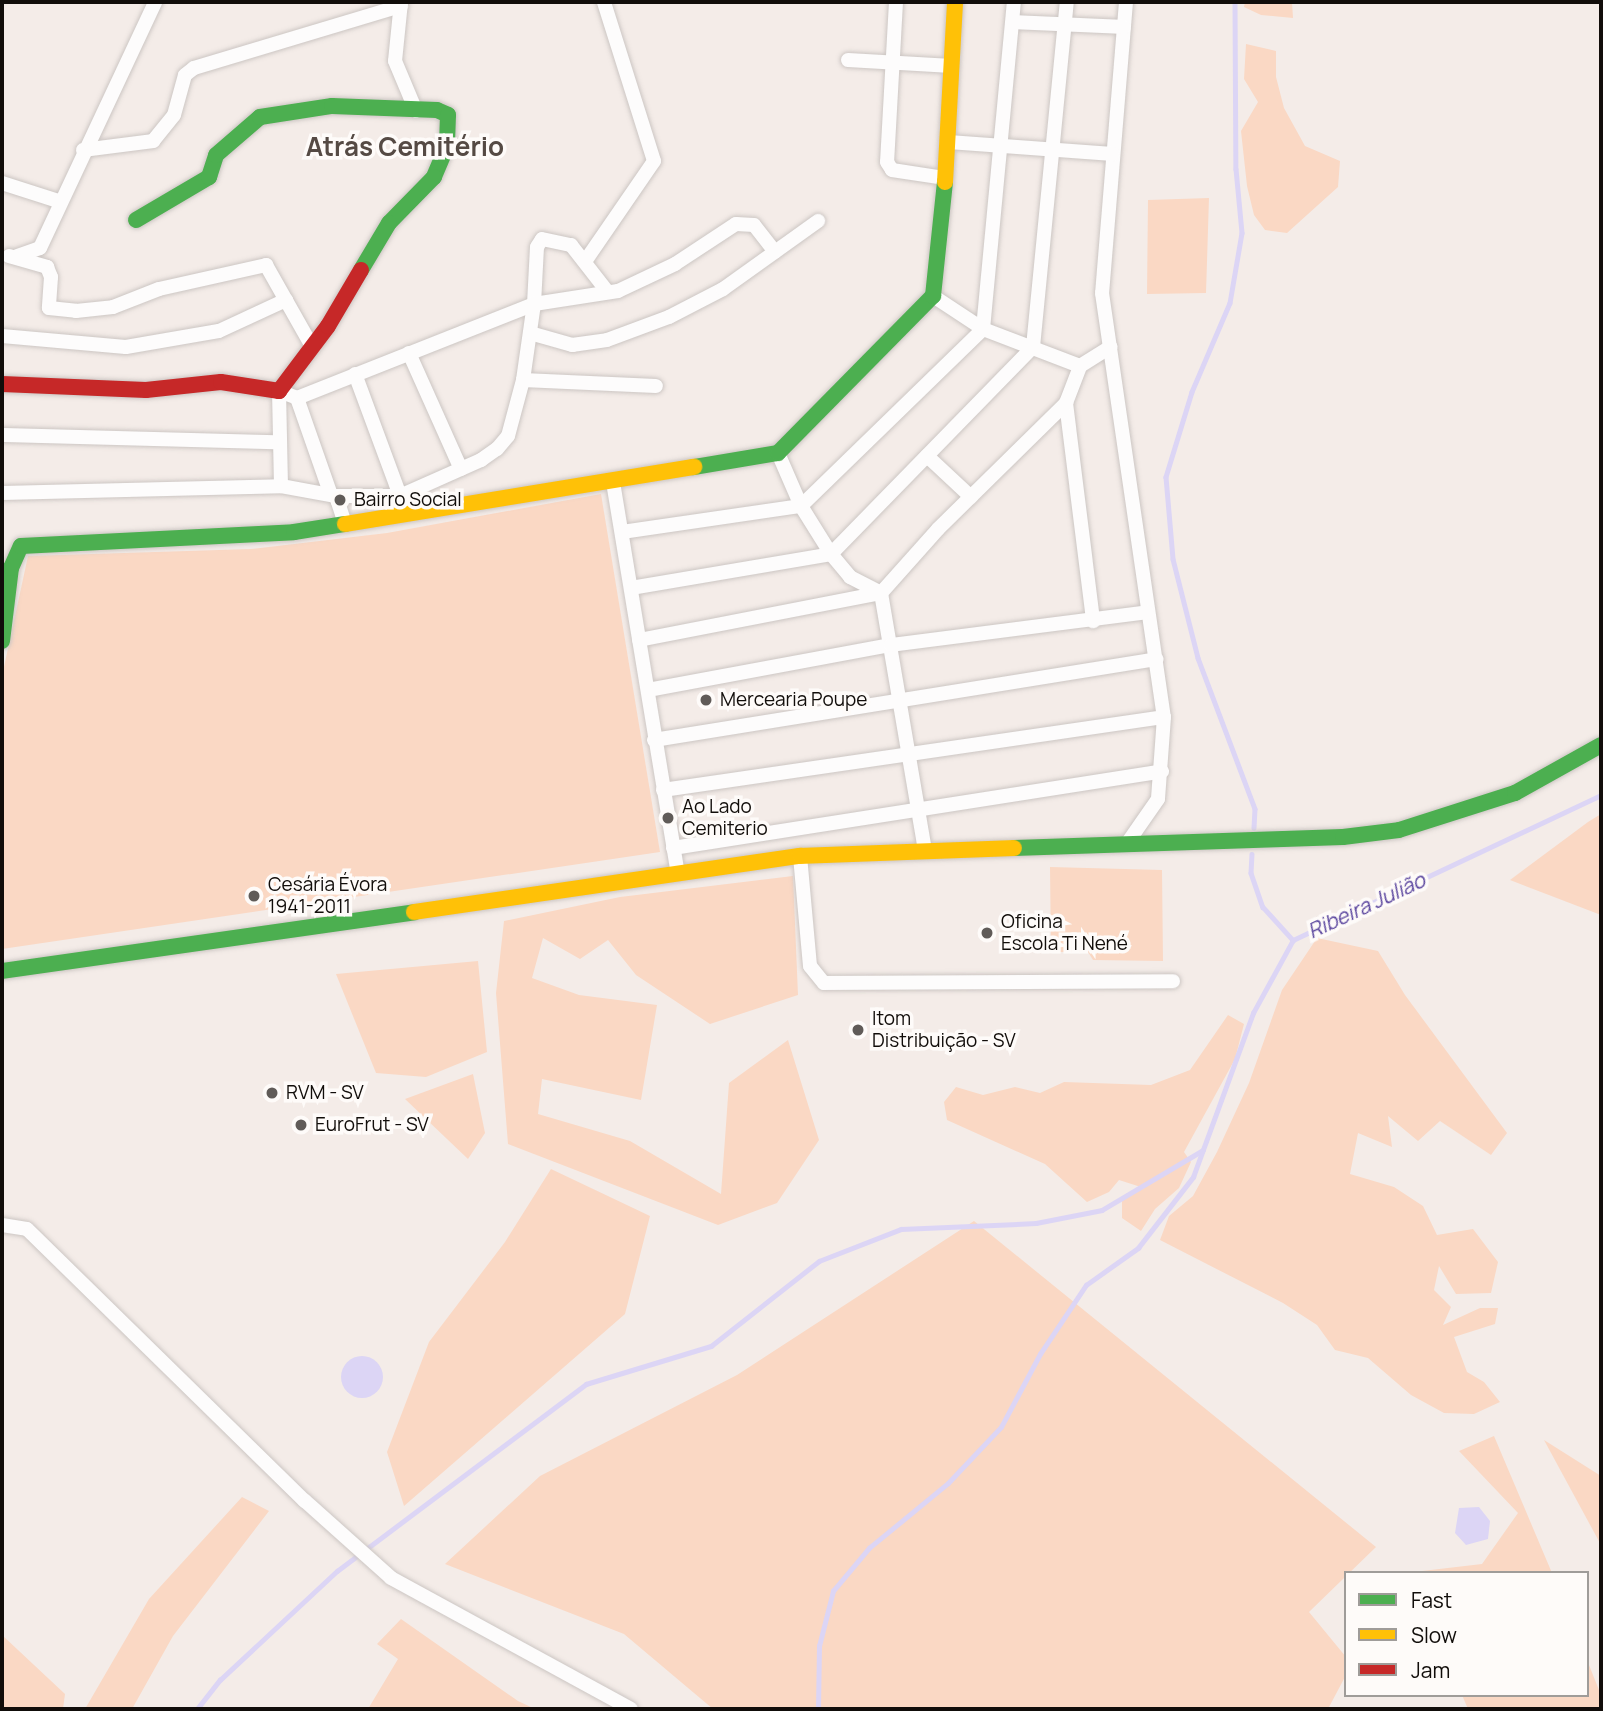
<!DOCTYPE html>
<html>
<head>
<meta charset="utf-8">
<style>
  body { margin:0 }
  #map { position:relative; width:1603px; height:1711px; overflow:hidden; background:#f4ece8; font-family:Manrope,sans-serif }
  div>[style] { position:absolute }
  [style*='--x'] { left:calc(var(--x)*1px); top:calc(var(--y)*1px); width:calc(var(--w)*1px); rotate:calc(var(--a)*1deg) }
  .green>* { inset:0; background:#fad8c4 }
  .water>* { inset:0; background:#dcd5f5 }
  .round { border-radius:50% }
  .stream>* { height:4.5px; margin:-2.25px; padding:0 2.25px; transform-origin:2.25px; border-radius:2.25px; background:#dcd5f5 }
  .roads { filter:drop-shadow(0 0 2px #ccc6c3) drop-shadow(0 0 2px #ccc6c3) }
  .street>* { height:14px; margin:-7px; padding:0 7px; transform-origin:7px; border-radius:7px; background:#fdfcfc }
  .fast>* { height:16px; margin:-8px; padding:0 8px; transform-origin:8px; border-radius:8px; background:#4caf50 }
  .slow>* { height:16px; margin:-8px; padding:0 8px; transform-origin:8px; border-radius:8px; background:#ffc107 }
  .jam>* { height:16px; margin:-8px; padding:0 8px; transform-origin:8px; border-radius:8px; background:#c62828 }
  .dots>* { width:19px; height:19px; translate:-50% -50%; box-sizing:border-box; border:4px solid #fefbf9; border-radius:50% }
  span { translate:-50% -50%; white-space:nowrap; text-align:center; line-height:1.15; -webkit-text-stroke:7px #fefbf9; paint-order:stroke }
  .poi-label { font-size:19px; color:#110d0a }
  .left { translate:0 -50%; text-align:left }
  .water-label { font-size:21px; color:#5a459e; font-style:italic }
  .district-label { font-size:26px; color:#554a44; font-weight:700 }
  .frame { position:absolute; inset:0; border:4px solid #110d0a; pointer-events:none }
  .legend { position:absolute; left:1344px; top:1571px; width:245px; height:126px; box-sizing:border-box; background:#fefbf9; border:2px solid #9f9c99; margin:0; padding:9px 12px; list-style:none; font-size:21px; color:#110d0a }
  .legend li { display:flex; align-items:center; gap:14px; height:35px }
  .legend b { width:35px; border:2px solid #9f9c99 }
</style>
</head>
<body>
<div id="map">
  <div class="green">
    <i style="clip-path:polygon(1245px 2px,1292px 2px,1293px 18px,1261px 15px,1244px 7px)"></i>
    <i style="clip-path:polygon(1246px 44px,1276px 51px,1276px 77px,1284px 108px,1305px 146px,1340px 161px,1338px 187px,1287px 233px,1265px 230px,1254px 215px,1247px 186px,1241px 131px,1258px 102px,1244px 79px)"></i>
    <i style="clip-path:polygon(1209px 198px,1206px 293px,1147px 294px,1148px 200px)"></i>
    <i style="clip-path:polygon(601px 494px,660px 852px,2px 949px,2px 676px,28px 556px,251px 549px,387px 533px)"></i>
    <i style="clip-path:polygon(1601px 814px,1601px 915px,1510px 880px,1588px 822px)"></i>
    <i style="clip-path:polygon(1050px 867px,1162px 870px,1163px 961px,1093px 960px,1088px 952px,1051px 952px)"></i>
    <i style="clip-path:polygon(793px 876px,798px 995px,710px 1024px,636px 975px,608px 940px,580px 959px,543px 938px,532px 978px,579px 995px,657px 1005px,641px 1100px,542px 1079px,538px 1114px,630px 1141px,721px 1194px,729px 1083px,788px 1040px,819px 1140px,777px 1203px,718px 1225px,508px 1144px,496px 993px,504px 921px,620px 897px)"></i>
    <i style="clip-path:polygon(1317px 938px,1378px 951px,1405px 995px,1507px 1133px,1491px 1155px,1440px 1121px,1418px 1141px,1388px 1116px,1392px 1147px,1358px 1133px,1350px 1174px,1394px 1187px,1423px 1206px,1437px 1235px,1473px 1229px,1498px 1262px,1491px 1293px,1456px 1294px,1439px 1266px,1434px 1290px,1451px 1307px,1443px 1325px,1480px 1308px,1498px 1308px,1495px 1324px,1454px 1337px,1467px 1372px,1484px 1382px,1500px 1402px,1474px 1414px,1444px 1413px,1411px 1395px,1368px 1358px,1335px 1350px,1317px 1325px,1283px 1303px,1160px 1240px,1169px 1216px,1193px 1196px,1217px 1152px,1249px 1083px,1282px 990px)"></i>
    <i style="clip-path:polygon(478px 961px,487px 1052px,426px 1077px,376px 1073px,336px 974px)"></i>
    <i style="clip-path:polygon(1228px 1015px,1244px 1024px,1235px 1059px,1184px 1152px,1191px 1162px,1179px 1188px,1155px 1209px,1141px 1231px,1122px 1218px,1122px 1199px,1144px 1188px,1119px 1180px,1109px 1192px,1087px 1202px,1045px 1164px,947px 1120px,944px 1102px,956px 1087px,983px 1095px,1015px 1087px,1040px 1093px,1064px 1082px,1151px 1085px,1190px 1070px)"></i>
    <i style="clip-path:polygon(473px 1074px,485px 1133px,468px 1159px,405px 1099px)"></i>
    <i style="clip-path:polygon(551px 1169px,650px 1216px,625px 1314px,404px 1506px,387px 1452px,429px 1342px,505px 1242px)"></i>
    <i style="clip-path:polygon(974px 1221px,1376px 1547px,1309px 1612px,1346px 1657px,1346px 1675px,1328px 1709px,713px 1709px,624px 1634px,445px 1564px,540px 1476px,737px 1375px)"></i>
    <i style="clip-path:polygon(1494px 1436px,1552px 1573px,1405px 1573px,1482px 1564px,1518px 1513px,1459px 1451px)"></i>
    <i style="clip-path:polygon(1544px 1440px,1601px 1476px,1601px 1545px)"></i>
    <i style="clip-path:polygon(242px 1497px,269px 1511px,173px 1636px,132px 1709px,85px 1709px,149px 1599px)"></i>
    <i style="clip-path:polygon(401px 1619px,518px 1701px,535px 1709px,368px 1709px,398px 1659px,377px 1644px)"></i>
    <i style="clip-path:polygon(2px 1635px,65px 1694px,63px 1709px,2px 1709px)"></i>
    <i style="clip-path:polygon(1587px 1660px,1601px 1695px,1601px 1709px,1468px 1709px,1462px 1695px,1587px 1695px)"></i>
  </div>
  <div class="water">
    <i class="round" style="left:341px;top:1356px;width:42px;height:42px"></i>
    <i style="clip-path:polygon(1479px 1507px,1490px 1521px,1488px 1539px,1466px 1545px,1455px 1533px,1459px 1508px)"></i>
  </div>
  <div class="stream">
    <i style="--x:1235;--y:2;--w:167;--a:89.7"></i>
    <i style="--x:1236;--y:169;--w:64;--a:84.6"></i>
    <i style="--x:1242;--y:233;--w:71;--a:99.7"></i>
    <i style="--x:1230;--y:303;--w:97;--a:113.1"></i>
    <i style="--x:1192;--y:392;--w:89;--a:107"></i>
    <i style="--x:1166;--y:477;--w:82;--a:85.1"></i>
    <i style="--x:1173;--y:559;--w:102;--a:75.8"></i>
    <i style="--x:1198;--y:658;--w:161;--a:69.3"></i>
    <i style="--x:1255;--y:809;--w:19;--a:93"></i>
    <i style="--x:1252;--y:854;--w:19;--a:93"></i>
    <i style="--x:1251;--y:873;--w:36;--a:71"></i>
    <i style="--x:1263;--y:907;--w:45;--a:47.7"></i>
    <i style="--x:197;--y:1709;--w:37;--a:-52"></i>
    <i style="--x:220;--y:1680;--w:160;--a:-43"></i>
    <i style="--x:337;--y:1571;--w:311;--a:-36.9"></i>
    <i style="--x:586;--y:1384;--w:131;--a:-16.9"></i>
    <i style="--x:711;--y:1346;--w:137;--a:-38.2"></i>
    <i style="--x:819;--y:1261;--w:88;--a:-21.3"></i>
    <i style="--x:901;--y:1229;--w:135;--a:-2.5"></i>
    <i style="--x:1036;--y:1223;--w:67;--a:-11.1"></i>
    <i style="--x:1102;--y:1210;--w:117;--a:-30.7"></i>
    <i style="--x:818;--y:1709;--w:63;--a:-89.1"></i>
    <i style="--x:819;--y:1646;--w:57;--a:-75.7"></i>
    <i style="--x:833;--y:1591;--w:56;--a:-50.1"></i>
    <i style="--x:869;--y:1548;--w:102;--a:-39.4"></i>
    <i style="--x:948;--y:1483;--w:77;--a:-46.6"></i>
    <i style="--x:1001;--y:1427;--w:83;--a:-61.9"></i>
    <i style="--x:1040;--y:1354;--w:83;--a:-56.3"></i>
    <i style="--x:1086;--y:1285;--w:64;--a:-35.4"></i>
    <i style="--x:1138;--y:1248;--w:90;--a:-52.2"></i>
    <i style="--x:1193;--y:1177;--w:175;--a:-69.9"></i>
    <i style="--x:1253;--y:1013;--w:83;--a:-61.3"></i>
    <i style="--x:1293;--y:940;--w:340;--a:-25.2"></i>
  </div>
  <div class="roads">
    <div class="street">
      <i style="--x:401;--y:2;--w:59;--a:95.8"></i>
      <i style="--x:395;--y:61;--w:54;--a:67.2"></i>
      <i style="--x:896;--y:2;--w:160;--a:93.2"></i>
      <i style="--x:887;--y:162;--w:9;--a:58"></i>
      <i style="--x:892;--y:170;--w:54;--a:8.6"></i>
      <i style="--x:1126;--y:2;--w:292;--a:94.7"></i>
      <i style="--x:1102;--y:293;--w:429;--a:81.7"></i>
      <i style="--x:1164;--y:717;--w:82;--a:94.2"></i>
      <i style="--x:1158;--y:799;--w:52;--a:124.9"></i>
      <i style="--x:1013;--y:22;--w:111;--a:2.6"></i>
      <i style="--x:848;--y:60;--w:104;--a:3.3"></i>
      <i style="--x:949;--y:142;--w:164;--a:4.2"></i>
      <i style="--x:83;--y:150;--w:71;--a:-7.3"></i>
      <i style="--x:153;--y:141;--w:33;--a:-51"></i>
      <i style="--x:174;--y:115;--w:41;--a:-74.6"></i>
      <i style="--x:185;--y:75;--w:11;--a:-38"></i>
      <i style="--x:194;--y:68;--w:216;--a:-16.7"></i>
      <i style="--x:2;--y:183;--w:59;--a:17.8"></i>
      <i style="--x:9;--y:256;--w:40;--a:16"></i>
      <i style="--x:47;--y:267;--w:11;--a:68"></i>
      <i style="--x:51;--y:277;--w:31;--a:94"></i>
      <i style="--x:49;--y:308;--w:27;--a:6"></i>
      <i style="--x:76;--y:311;--w:37;--a:-6"></i>
      <i style="--x:113;--y:307;--w:49;--a:-21.4"></i>
      <i style="--x:159;--y:289;--w:110;--a:-12.6"></i>
      <i style="--x:266;--y:265;--w:95;--a:60.5"></i>
      <i style="--x:17;--y:256;--w:24;--a:-19"></i>
      <i style="--x:40;--y:248;--w:272;--a:-64.9"></i>
      <i style="--x:586;--y:260;--w:120;--a:-55.5"></i>
      <i style="--x:654;--y:161;--w:167;--a:-107.5"></i>
      <i style="--x:933;--y:296;--w:60;--a:33.4"></i>
      <i style="--x:983;--y:329;--w:104;--a:20.9"></i>
      <i style="--x:1080;--y:366;--w:36;--a:-32"></i>
      <i style="--x:530;--y:333;--w:44;--a:15.9"></i>
      <i style="--x:572;--y:345;--w:35;--a:-8"></i>
      <i style="--x:607;--y:340;--w:66;--a:-20.4"></i>
      <i style="--x:669;--y:317;--w:61;--a:-27.4"></i>
      <i style="--x:723;--y:289;--w:117;--a:-35.6"></i>
      <i style="--x:2;--y:336;--w:124;--a:5.1"></i>
      <i style="--x:126;--y:347;--w:94;--a:-9.8"></i>
      <i style="--x:219;--y:331;--w:74;--a:-24.8"></i>
      <i style="--x:409;--y:353;--w:127;--a:65.9"></i>
      <i style="--x:355;--y:374;--w:139;--a:69.7"></i>
      <i style="--x:523;--y:380;--w:133;--a:2.6"></i>
      <i style="--x:297;--y:398;--w:100;--a:70.7"></i>
      <i style="--x:1066;--y:403;--w:220;--a:82.9"></i>
      <i style="--x:2;--y:435;--w:276;--a:1.5"></i>
      <i style="--x:778;--y:453;--w:58;--a:66.5"></i>
      <i style="--x:801;--y:506;--w:57;--a:58"></i>
      <i style="--x:831;--y:554;--w:30;--a:50"></i>
      <i style="--x:850;--y:577;--w:35;--a:27"></i>
      <i style="--x:881;--y:593;--w:261;--a:80.3"></i>
      <i style="--x:927;--y:456;--w:60;--a:43"></i>
      <i style="--x:613;--y:482;--w:397;--a:80.6"></i>
      <i style="--x:281;--y:486;--w:95;--a:-91.2"></i>
      <i style="--x:279;--y:391;--w:19;--a:21"></i>
      <i style="--x:297;--y:398;--w:255;--a:-21.6"></i>
      <i style="--x:534;--y:304;--w:57;--a:-87"></i>
      <i style="--x:537;--y:247;--w:9;--a:-58"></i>
      <i style="--x:542;--y:239;--w:30;--a:12"></i>
      <i style="--x:571;--y:245;--w:58;--a:52"></i>
      <i style="--x:2;--y:493;--w:279;--a:-1.4"></i>
      <i style="--x:281;--y:486;--w:56;--a:10.3"></i>
      <i style="--x:336;--y:496;--w:29;--a:72"></i>
      <i style="--x:336;--y:496;--w:64;--a:0"></i>
      <i style="--x:400;--y:496;--w:89;--a:-24"></i>
      <i style="--x:481;--y:460;--w:19;--a:-35"></i>
      <i style="--x:497;--y:449;--w:17;--a:-50"></i>
      <i style="--x:508;--y:436;--w:58;--a:-75"></i>
      <i style="--x:523;--y:380;--w:77;--a:-81.8"></i>
      <i style="--x:534;--y:304;--w:85;--a:-8.8"></i>
      <i style="--x:618;--y:291;--w:63;--a:-25.3"></i>
      <i style="--x:675;--y:264;--w:73;--a:-33.3"></i>
      <i style="--x:736;--y:224;--w:18;--a:3"></i>
      <i style="--x:754;--y:225;--w:34;--a:52"></i>
      <i style="--x:622;--y:532;--w:181;--a:-8.3"></i>
      <i style="--x:801;--y:506;--w:254;--a:-44.2"></i>
      <i style="--x:983;--y:329;--w:328;--a:-84.6"></i>
      <i style="--x:631;--y:588;--w:203;--a:-9.6"></i>
      <i style="--x:831;--y:554;--w:289;--a:-45.7"></i>
      <i style="--x:1033;--y:347;--w:347;--a:-84.4"></i>
      <i style="--x:639;--y:640;--w:247;--a:-11"></i>
      <i style="--x:881;--y:593;--w:86;--a:-48.3"></i>
      <i style="--x:938;--y:529;--w:180;--a:-44.5"></i>
      <i style="--x:1066;--y:403;--w:40;--a:-69"></i>
      <i style="--x:648;--y:690;--w:247;--a:-10.5"></i>
      <i style="--x:891;--y:645;--w:258;--a:-7.3"></i>
      <i style="--x:654;--y:740;--w:509;--a:-9.15"></i>
      <i style="--x:663;--y:790;--w:506;--a:-8.29"></i>
      <i style="--x:673;--y:848;--w:495;--a:-8.9"></i>
      <i style="--x:800;--y:856;--w:110;--a:84.8"></i>
      <i style="--x:810;--y:966;--w:22;--a:51"></i>
      <i style="--x:824;--y:983;--w:349;--a:-0.3"></i>
      <i style="--x:2;--y:1225;--w:25;--a:9"></i>
      <i style="--x:27;--y:1229;--w:389;--a:44.4"></i>
      <i style="--x:305;--y:1501;--w:115;--a:41.8"></i>
      <i style="--x:391;--y:1578;--w:273;--a:28.6"></i>
    </div>
    <div class="fast">
      <i style="--x:136;--y:220;--w:85;--a:-30.5"></i>
      <i style="--x:209;--y:177;--w:23;--a:-72"></i>
      <i style="--x:216;--y:155;--w:58;--a:-40.8"></i>
      <i style="--x:260;--y:117;--w:73;--a:-8.7"></i>
      <i style="--x:332;--y:106;--w:105;--a:2.2"></i>
      <i style="--x:437;--y:110;--w:12;--a:24"></i>
      <i style="--x:448;--y:115;--w:31;--a:92"></i>
      <i style="--x:447;--y:146;--w:34;--a:113"></i>
      <i style="--x:434;--y:177;--w:64;--a:134.4"></i>
      <i style="--x:389;--y:223;--w:55;--a:120.8"></i>
      <i style="--x:694;--y:467;--w:85;--a:-9.5"></i>
      <i style="--x:778;--y:453;--w:221;--a:-45.4"></i>
      <i style="--x:933;--y:296;--w:115;--a:-84"></i>
      <i style="--x:2;--y:641;--w:74;--a:-83"></i>
      <i style="--x:11;--y:568;--w:24;--a:-66"></i>
      <i style="--x:21;--y:546;--w:273;--a:-2.9"></i>
      <i style="--x:294;--y:532;--w:52;--a:-8.9"></i>
      <i style="--x:1014;--y:848;--w:329;--a:-1.9"></i>
      <i style="--x:1343;--y:837;--w:56;--a:-7.1"></i>
      <i style="--x:1399;--y:830;--w:122;--a:-17.7"></i>
      <i style="--x:1515;--y:793;--w:98;--a:-29.2"></i>
      <i style="--x:2;--y:971;--w:416;--a:-8.1"></i>
    </div>
    <div class="slow">
      <i style="--x:945;--y:182;--w:180;--a:-86.8"></i>
      <i style="--x:345;--y:524;--w:354;--a:-9.3"></i>
      <i style="--x:414;--y:912;--w:390;--a:-8.3"></i>
      <i style="--x:800;--y:856;--w:214;--a:-2.1"></i>
    </div>
    <div class="jam">
      <i style="--x:2;--y:384;--w:144;--a:2.4"></i>
      <i style="--x:146;--y:390;--w:75;--a:-6.1"></i>
      <i style="--x:221;--y:382;--w:59;--a:8.8"></i>
      <i style="--x:279;--y:391;--w:81;--a:-53"></i>
      <i style="--x:328;--y:326;--w:65;--a:-59.5"></i>
    </div>
  </div>
  <div class="dots">
    <i style="left:340px;top:500px;background:#605b58"></i>
    <i style="left:706px;top:700px;background:#605b58"></i>
    <i style="left:668px;top:818px;background:#605b58"></i>
    <i style="left:254px;top:896px;background:#605b58"></i>
    <i style="left:987px;top:933px;background:#605b58"></i>
    <i style="left:858px;top:1030px;background:#605b58"></i>
    <i style="left:272px;top:1093px;background:#605b58"></i>
    <i style="left:301px;top:1125px;background:#605b58"></i>
  </div>
  <div class="poi-label">
    <span class="left" style="left:354px;top:500px">Bairro Social</span>
    <span class="left" style="left:720px;top:700px">Mercearia Poupe</span>
    <span class="left" style="left:682px;top:818px">Ao Lado<br>Cemiterio</span>
    <span class="left" style="left:268px;top:896px">Cesária Évora<br>1941-2011</span>
    <span class="left" style="left:1001px;top:933px">Oficina<br>Escola Ti Nené</span>
    <span class="left" style="left:872px;top:1030px">Itom<br>Distribuição - SV</span>
    <span class="left" style="left:286px;top:1093px">RVM - SV</span>
    <span class="left" style="left:315px;top:1125px">EuroFrut - SV</span>
  </div>
  <div class="water-label">
    <span style="left:1366px;top:905px;rotate:-25deg">Ribeira Julião</span>
  </div>
  <div class="district-label">
    <span style="left:405px;top:147px">Atrás Cemitério</span>
  </div>
  <div class="frame"></div>
  <ul class="legend">
  <li><b style="height:9px;background:#4caf50"></b>Fast</li>
  <li><b style="height:9px;background:#ffc107"></b>Slow</li>
  <li><b style="height:9px;background:#c62828"></b>Jam</li>
  </ul>
</div>
</body>
</html>
